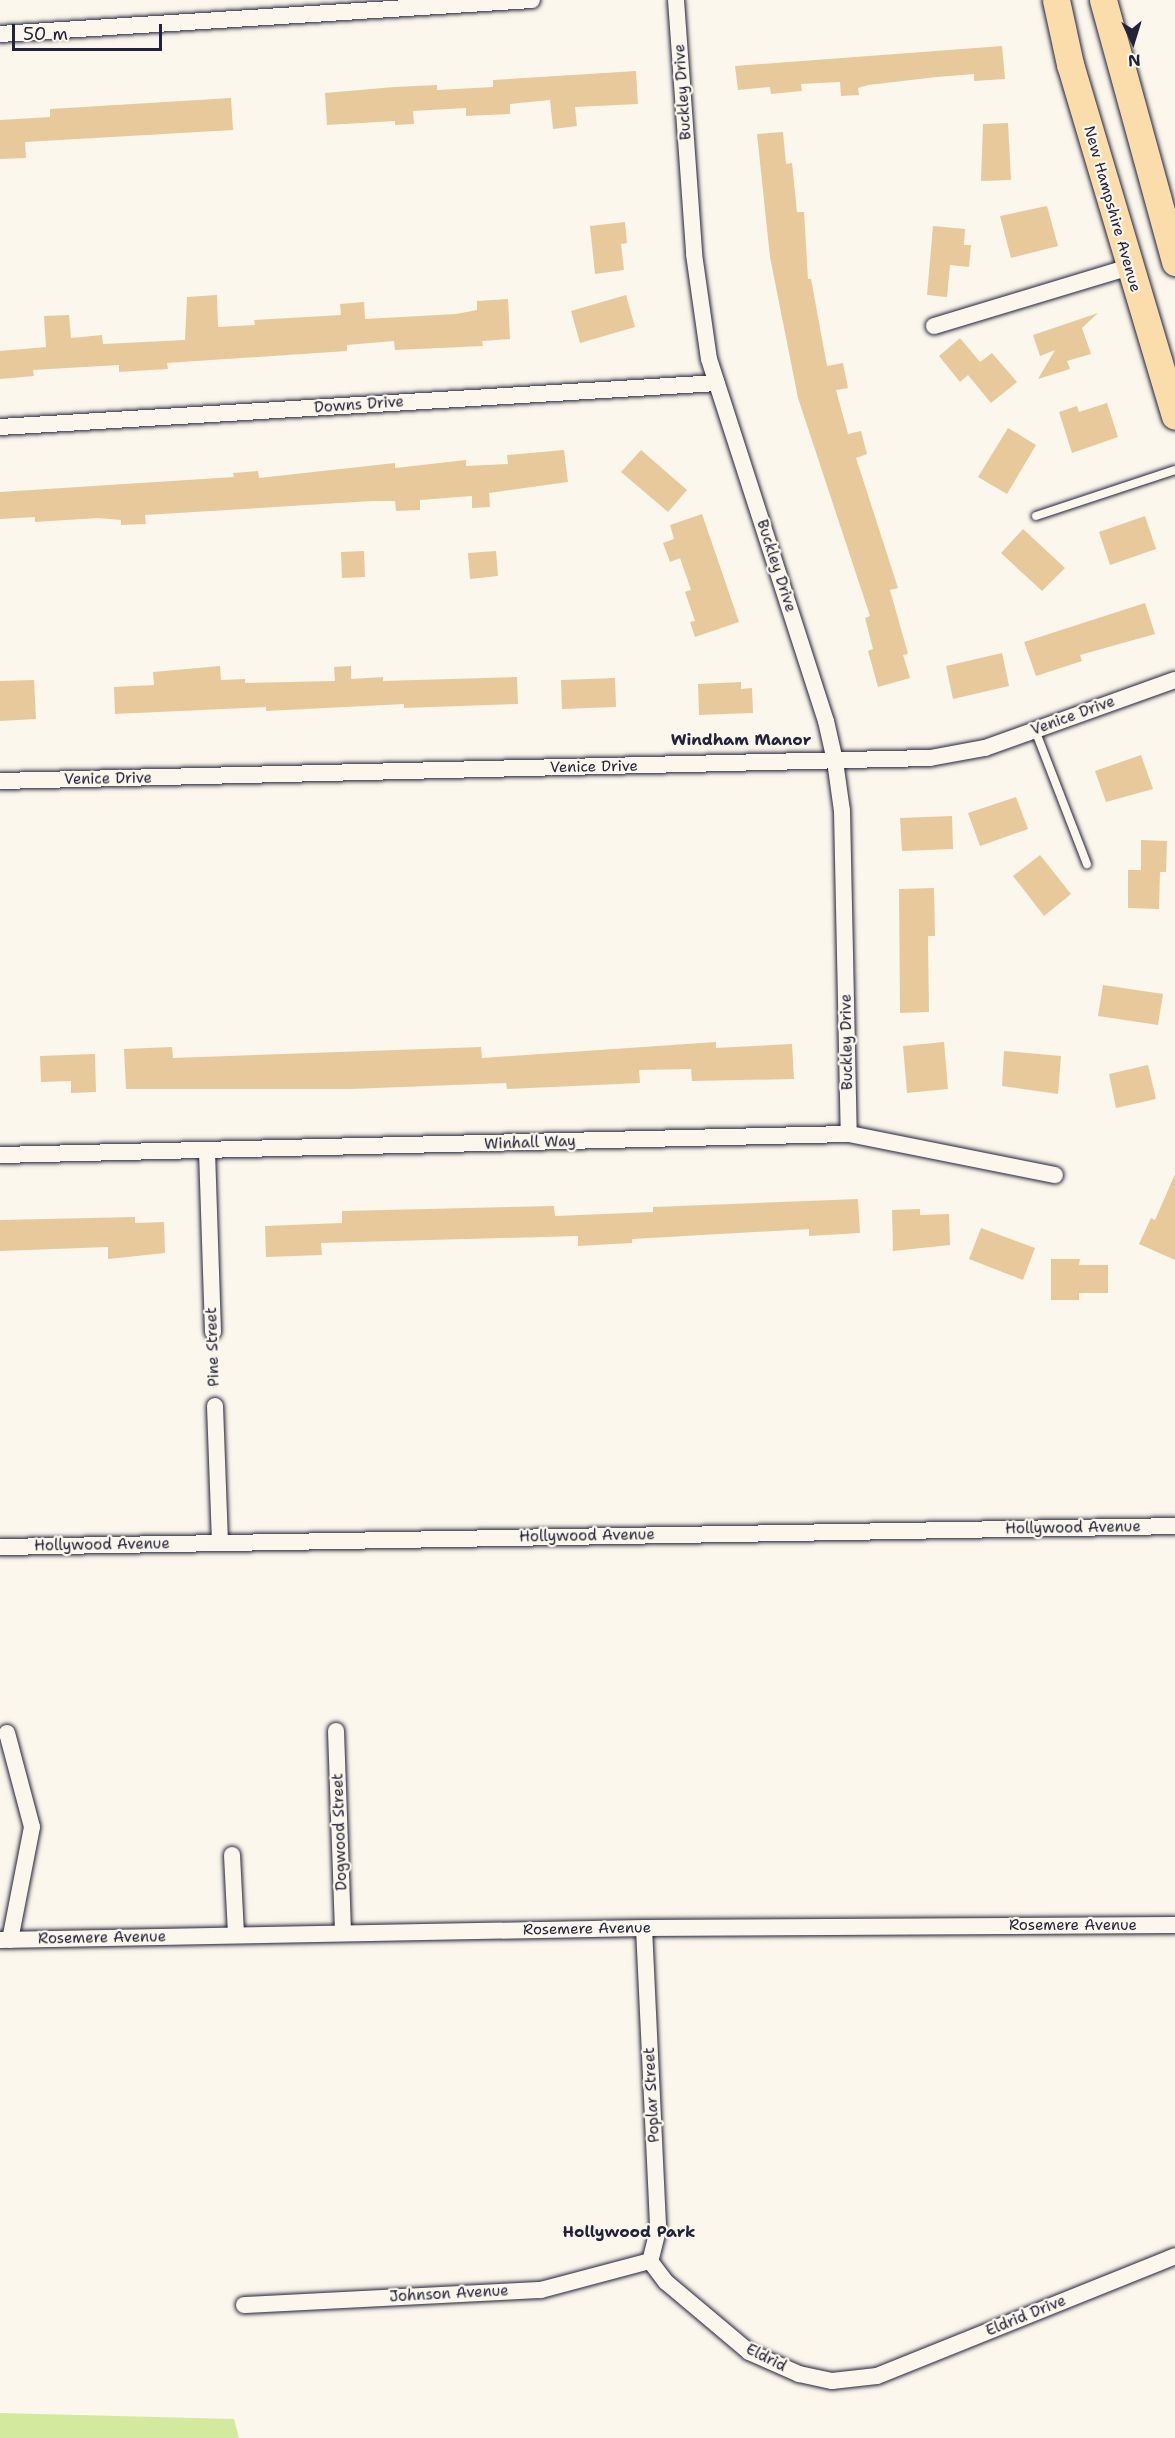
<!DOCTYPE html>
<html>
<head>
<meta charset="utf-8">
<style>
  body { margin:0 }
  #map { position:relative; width:1175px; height:2438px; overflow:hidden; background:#fbf7ec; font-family:"Shantell Sans",sans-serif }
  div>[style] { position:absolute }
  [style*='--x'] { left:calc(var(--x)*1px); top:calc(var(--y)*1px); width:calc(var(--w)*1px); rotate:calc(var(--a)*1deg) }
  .green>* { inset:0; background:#d3e99e }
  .building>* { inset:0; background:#e8c99b }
  .path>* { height:4px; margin-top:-2px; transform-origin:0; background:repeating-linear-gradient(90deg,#22223b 0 4.5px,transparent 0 9px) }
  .roads { filter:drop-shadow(0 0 2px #22223b) drop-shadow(0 0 2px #22223b) }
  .lane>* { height:8px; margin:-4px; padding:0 4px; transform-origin:4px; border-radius:4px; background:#fbf7ec }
  .street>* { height:16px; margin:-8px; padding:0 8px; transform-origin:8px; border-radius:8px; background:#fbf7ec }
  .primary>* { height:27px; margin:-13.5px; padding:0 13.5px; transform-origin:13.5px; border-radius:13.5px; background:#faddab }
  span { translate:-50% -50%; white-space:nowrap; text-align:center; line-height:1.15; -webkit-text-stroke:4.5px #fbf7ec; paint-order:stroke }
  .street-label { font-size:15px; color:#22223b }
  .neighbourhood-label { font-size:16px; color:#22223b; font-weight:700 }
  .north { position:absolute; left:1103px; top:12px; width:60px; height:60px; -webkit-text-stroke:4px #fbf7ec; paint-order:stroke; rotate:176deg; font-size:16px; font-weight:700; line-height:24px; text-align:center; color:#22223b }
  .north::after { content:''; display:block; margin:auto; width:21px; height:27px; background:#22223b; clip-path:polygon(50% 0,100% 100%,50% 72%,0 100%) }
  .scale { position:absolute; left:12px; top:24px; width:150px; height:27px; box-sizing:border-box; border:3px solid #22223b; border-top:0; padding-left:8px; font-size:18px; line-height:21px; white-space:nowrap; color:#22223b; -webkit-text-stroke:4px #fbf7ec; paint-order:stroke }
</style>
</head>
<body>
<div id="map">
  <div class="green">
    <i style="clip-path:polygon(0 2413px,234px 2419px,239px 2438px,0 2438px)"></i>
  </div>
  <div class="building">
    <i style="clip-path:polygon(1002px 46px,1005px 79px,974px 81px,974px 74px,937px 77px,868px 85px,858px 88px,859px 95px,841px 96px,840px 82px,801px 84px,802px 91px,771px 94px,770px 87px,738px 90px,735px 66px)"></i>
    <i style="clip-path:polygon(636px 71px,638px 104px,575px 107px,577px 126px,553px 129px,550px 100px,510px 104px,510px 114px,466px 116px,466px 108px,413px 111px,414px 124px,395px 125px,395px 121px,327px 125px,325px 93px,394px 87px,437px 85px,437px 90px,493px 87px,493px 80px)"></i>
    <i style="clip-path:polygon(231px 98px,233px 130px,25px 142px,26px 158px,0 159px,0 120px,50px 117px,50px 109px)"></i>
    <i style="clip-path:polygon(1008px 123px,1011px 180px,981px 181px,983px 124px)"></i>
    <i style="clip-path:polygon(783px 132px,786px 164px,792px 163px,797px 212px,804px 212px,808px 279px,811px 279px,827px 366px,843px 363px,848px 388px,836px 390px,848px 434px,861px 431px,867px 454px,856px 458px,898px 588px,890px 590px,908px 654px,903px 655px,910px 678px,878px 687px,868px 651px,873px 649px,865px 618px,870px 616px,798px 398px,770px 257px,757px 134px)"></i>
    <i style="clip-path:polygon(1047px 206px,1058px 246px,1011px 258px,1000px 216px)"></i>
    <i style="clip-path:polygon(625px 222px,627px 243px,621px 244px,624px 270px,595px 274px,590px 226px)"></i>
    <i style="clip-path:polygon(933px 226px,965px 229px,964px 245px,971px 245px,969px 267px,950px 265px,947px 297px,927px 295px)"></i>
    <i style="clip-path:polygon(217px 295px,218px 327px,255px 325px,254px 320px,341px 315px,340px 304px,364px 302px,365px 319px,456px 314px,477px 310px,477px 301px,508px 299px,510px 339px,482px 341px,483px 346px,395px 350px,394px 341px,347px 345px,347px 351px,167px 363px,168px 369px,119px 372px,119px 365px,33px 370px,34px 376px,0 379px,0 351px,46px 347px,44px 316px,69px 315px,71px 338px,102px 335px,103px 344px,185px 340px,187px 297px)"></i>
    <i style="clip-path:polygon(626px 295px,635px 327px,580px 343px,571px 311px)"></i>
    <i style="clip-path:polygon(1098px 313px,1082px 328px,1091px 354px,1067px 361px,1070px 369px,1038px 379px,1055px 350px,1040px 356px,1033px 335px)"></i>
    <i style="clip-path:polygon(960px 338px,980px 362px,992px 353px,1017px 382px,991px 403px,968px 375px,960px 382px,939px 356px)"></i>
    <i style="clip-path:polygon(1107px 403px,1118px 437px,1072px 453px,1059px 412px,1077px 406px,1079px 412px)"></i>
    <i style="clip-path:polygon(1008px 428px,1036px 445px,1007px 494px,978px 477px)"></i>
    <i style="clip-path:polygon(564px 450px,568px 482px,489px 493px,490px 507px,472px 508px,472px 496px,420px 500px,420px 510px,396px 511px,395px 501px,373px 501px,145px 515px,146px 524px,121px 525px,121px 520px,98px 518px,35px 522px,35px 517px,0 519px,0 492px,234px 477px,233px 473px,258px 471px,259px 478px,395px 463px,395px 468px,466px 460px,466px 466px,508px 464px,507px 455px)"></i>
    <i style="clip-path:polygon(641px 450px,687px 490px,668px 512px,621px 472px)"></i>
    <i style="clip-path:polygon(702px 514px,739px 622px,695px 637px,690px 622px,695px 621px,685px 592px,691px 590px,680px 558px,670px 562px,663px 543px,674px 539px,670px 525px)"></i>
    <i style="clip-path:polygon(1145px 516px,1156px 549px,1110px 565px,1099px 532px)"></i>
    <i style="clip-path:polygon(1023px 529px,1065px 568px,1042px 591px,1001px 553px)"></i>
    <i style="clip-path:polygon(364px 551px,365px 577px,342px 578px,341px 552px)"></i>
    <i style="clip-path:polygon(496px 551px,498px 576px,470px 579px,468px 553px)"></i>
    <i style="clip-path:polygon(1145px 603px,1155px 634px,1080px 655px,1082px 661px,1036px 676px,1024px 642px)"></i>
    <i style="clip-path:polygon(1002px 653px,1009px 686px,953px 699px,946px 666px)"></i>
    <i style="clip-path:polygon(220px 666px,221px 680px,245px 679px,245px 683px,335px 681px,334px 667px,351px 666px,351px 679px,383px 677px,383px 681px,517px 677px,518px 704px,404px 708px,404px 704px,266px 711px,266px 707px,115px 714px,114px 687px,154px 685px,153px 672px)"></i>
    <i style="clip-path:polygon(615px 678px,616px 707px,562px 709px,561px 680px)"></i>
    <i style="clip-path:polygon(34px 680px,36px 719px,0 721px,0 681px)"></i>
    <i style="clip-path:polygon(741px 682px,741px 689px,752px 688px,753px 713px,699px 715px,698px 684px)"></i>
    <i style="clip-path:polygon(1141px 755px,1153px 789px,1106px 802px,1095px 771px)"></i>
    <i style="clip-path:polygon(1016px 797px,1028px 829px,980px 846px,968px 813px)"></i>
    <i style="clip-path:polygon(952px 816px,953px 849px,902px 851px,900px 818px)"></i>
    <i style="clip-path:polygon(1141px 840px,1167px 841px,1166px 872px,1160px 872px,1159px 909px,1128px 908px,1128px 870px,1141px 870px)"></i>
    <i style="clip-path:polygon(1040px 855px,1071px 894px,1044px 916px,1013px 876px)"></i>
    <i style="clip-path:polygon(934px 888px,935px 936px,928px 936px,929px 1012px,900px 1013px,899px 889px)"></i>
    <i style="clip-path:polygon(1103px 985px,1163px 994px,1158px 1025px,1098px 1016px)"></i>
    <i style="clip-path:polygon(716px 1042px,716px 1048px,792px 1044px,794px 1079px,692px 1081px,691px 1069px,639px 1070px,640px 1083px,507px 1089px,506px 1083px,350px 1089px,126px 1089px,124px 1049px,172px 1047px,173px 1058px,481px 1047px,482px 1058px)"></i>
    <i style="clip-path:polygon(944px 1042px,948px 1089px,907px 1093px,903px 1046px)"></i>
    <i style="clip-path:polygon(1004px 1051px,1061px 1056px,1058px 1094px,1002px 1086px)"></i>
    <i style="clip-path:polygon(95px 1054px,96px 1092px,71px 1093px,71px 1081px,41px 1082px,40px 1056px)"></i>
    <i style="clip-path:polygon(1148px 1065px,1156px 1099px,1116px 1108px,1109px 1074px)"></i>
    <i style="clip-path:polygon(1175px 1174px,1175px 1260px,1139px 1244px,1151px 1218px,1155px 1220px)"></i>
    <i style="clip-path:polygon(858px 1199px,860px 1233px,809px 1236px,809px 1229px,632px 1239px,632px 1243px,578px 1246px,578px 1236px,321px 1243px,322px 1255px,266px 1257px,265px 1226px,342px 1223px,342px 1211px,554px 1206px,555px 1216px,653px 1212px,653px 1207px)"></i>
    <i style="clip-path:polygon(920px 1209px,920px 1215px,949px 1214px,950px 1245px,893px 1251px,892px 1210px)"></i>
    <i style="clip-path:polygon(135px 1217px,135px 1223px,164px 1222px,165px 1253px,108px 1259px,108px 1247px,0 1251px,0 1220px)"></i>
    <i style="clip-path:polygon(981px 1228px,1035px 1248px,1023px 1280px,969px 1259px)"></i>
    <i style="clip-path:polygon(1051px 1259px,1080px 1259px,1079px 1265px,1108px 1265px,1108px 1293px,1079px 1293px,1079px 1300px,1051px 1300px)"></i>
  </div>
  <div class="path">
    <i style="--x:213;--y:1347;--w:44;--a:87.4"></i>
  </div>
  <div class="roads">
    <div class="lane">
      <i style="--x:1036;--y:516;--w:146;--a:-18.3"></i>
      <i style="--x:1035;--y:730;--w:144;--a:68.8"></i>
    </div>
    <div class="street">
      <i style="--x:676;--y:0;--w:255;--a:85.9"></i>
      <i style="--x:694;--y:254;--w:106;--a:81.9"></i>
      <i style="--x:709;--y:359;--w:380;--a:72.1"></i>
      <i style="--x:826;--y:721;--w:41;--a:77.3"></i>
      <i style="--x:835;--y:761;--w:50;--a:82"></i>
      <i style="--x:842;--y:811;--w:323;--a:88.8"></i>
      <i style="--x:0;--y:34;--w:533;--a:-3.66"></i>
      <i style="--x:934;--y:326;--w:204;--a:-16.8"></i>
      <i style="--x:0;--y:427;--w:718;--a:-3.51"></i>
      <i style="--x:0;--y:781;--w:930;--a:-1.42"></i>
      <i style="--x:930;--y:758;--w:56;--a:-10.3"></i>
      <i style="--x:985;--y:748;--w:202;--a:-19.7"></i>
      <i style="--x:207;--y:1151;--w:181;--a:88.1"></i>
      <i style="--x:0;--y:1155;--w:849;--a:-1.42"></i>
      <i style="--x:849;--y:1134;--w:210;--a:11.3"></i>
      <i style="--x:215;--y:1406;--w:137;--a:87.9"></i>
      <i style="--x:0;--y:1547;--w:1175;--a:-1.02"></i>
      <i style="--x:336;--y:1731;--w:202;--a:88"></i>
      <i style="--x:7;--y:1733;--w:97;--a:75.1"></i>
      <i style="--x:32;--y:1827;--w:115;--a:101"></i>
      <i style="--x:232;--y:1855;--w:80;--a:87.1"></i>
      <i style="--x:644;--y:1928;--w:302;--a:87.3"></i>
      <i style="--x:658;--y:2230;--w:32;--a:104"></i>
      <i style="--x:0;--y:1940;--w:644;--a:-1.07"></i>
      <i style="--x:644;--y:1928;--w:531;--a:-0.32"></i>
      <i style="--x:650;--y:2261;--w:26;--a:53"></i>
      <i style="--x:666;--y:2282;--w:109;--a:40.1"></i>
      <i style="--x:749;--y:2352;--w:55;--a:23.7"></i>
      <i style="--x:799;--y:2374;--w:34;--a:12"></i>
      <i style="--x:832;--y:2381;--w:45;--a:-6.3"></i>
      <i style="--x:877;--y:2376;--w:321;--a:-21.9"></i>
      <i style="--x:244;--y:2305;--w:297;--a:-2.9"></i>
      <i style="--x:541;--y:2290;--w:113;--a:-14.9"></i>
    </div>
    <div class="primary">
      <i style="--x:1056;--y:0;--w:66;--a:77.7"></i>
      <i style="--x:1070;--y:64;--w:367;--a:73.4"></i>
      <i style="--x:1103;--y:0;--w:272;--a:74.6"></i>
    </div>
  </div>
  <div class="street-label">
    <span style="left:683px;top:92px;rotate:-94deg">Buckley Drive</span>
    <span style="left:1112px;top:209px;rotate:74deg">New Hampshire Avenue</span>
    <span style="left:359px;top:405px;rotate:-4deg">Downs Drive</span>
    <span style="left:776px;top:566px;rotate:72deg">Buckley Drive</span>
    <span style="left:1073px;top:716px;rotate:-20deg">Venice Drive</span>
    <span style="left:594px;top:767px;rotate:-1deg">Venice Drive</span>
    <span style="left:108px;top:779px;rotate:-1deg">Venice Drive</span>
    <span style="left:847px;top:1042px;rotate:-91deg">Buckley Drive</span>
    <span style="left:530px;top:1143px;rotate:-2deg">Winhall Way</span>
    <span style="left:213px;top:1347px;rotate:-92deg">Pine Street</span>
    <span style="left:1073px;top:1528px;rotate:-1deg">Hollywood Avenue</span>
    <span style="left:587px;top:1536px;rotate:-1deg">Hollywood Avenue</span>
    <span style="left:102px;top:1545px;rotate:-1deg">Hollywood Avenue</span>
    <span style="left:340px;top:1832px;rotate:-92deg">Dogwood Street</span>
    <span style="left:1073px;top:1926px">Rosemere Avenue</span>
    <span style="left:587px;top:1929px;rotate:-1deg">Rosemere Avenue</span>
    <span style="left:102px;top:1938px;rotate:-1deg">Rosemere Avenue</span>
    <span style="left:652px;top:2095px;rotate:-93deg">Poplar Street</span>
    <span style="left:449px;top:2294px;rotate:-3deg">Johnson Avenue</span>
    <span style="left:1026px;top:2316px;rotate:-22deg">Eldrid Drive</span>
    <span style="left:766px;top:2358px;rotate:27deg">Eldrid</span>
  </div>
  <div class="neighbourhood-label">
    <span style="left:741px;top:740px">Windham Manor</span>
    <span style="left:629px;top:2232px">Hollywood Park</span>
  </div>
  <div class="north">N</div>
  <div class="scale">50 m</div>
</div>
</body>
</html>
